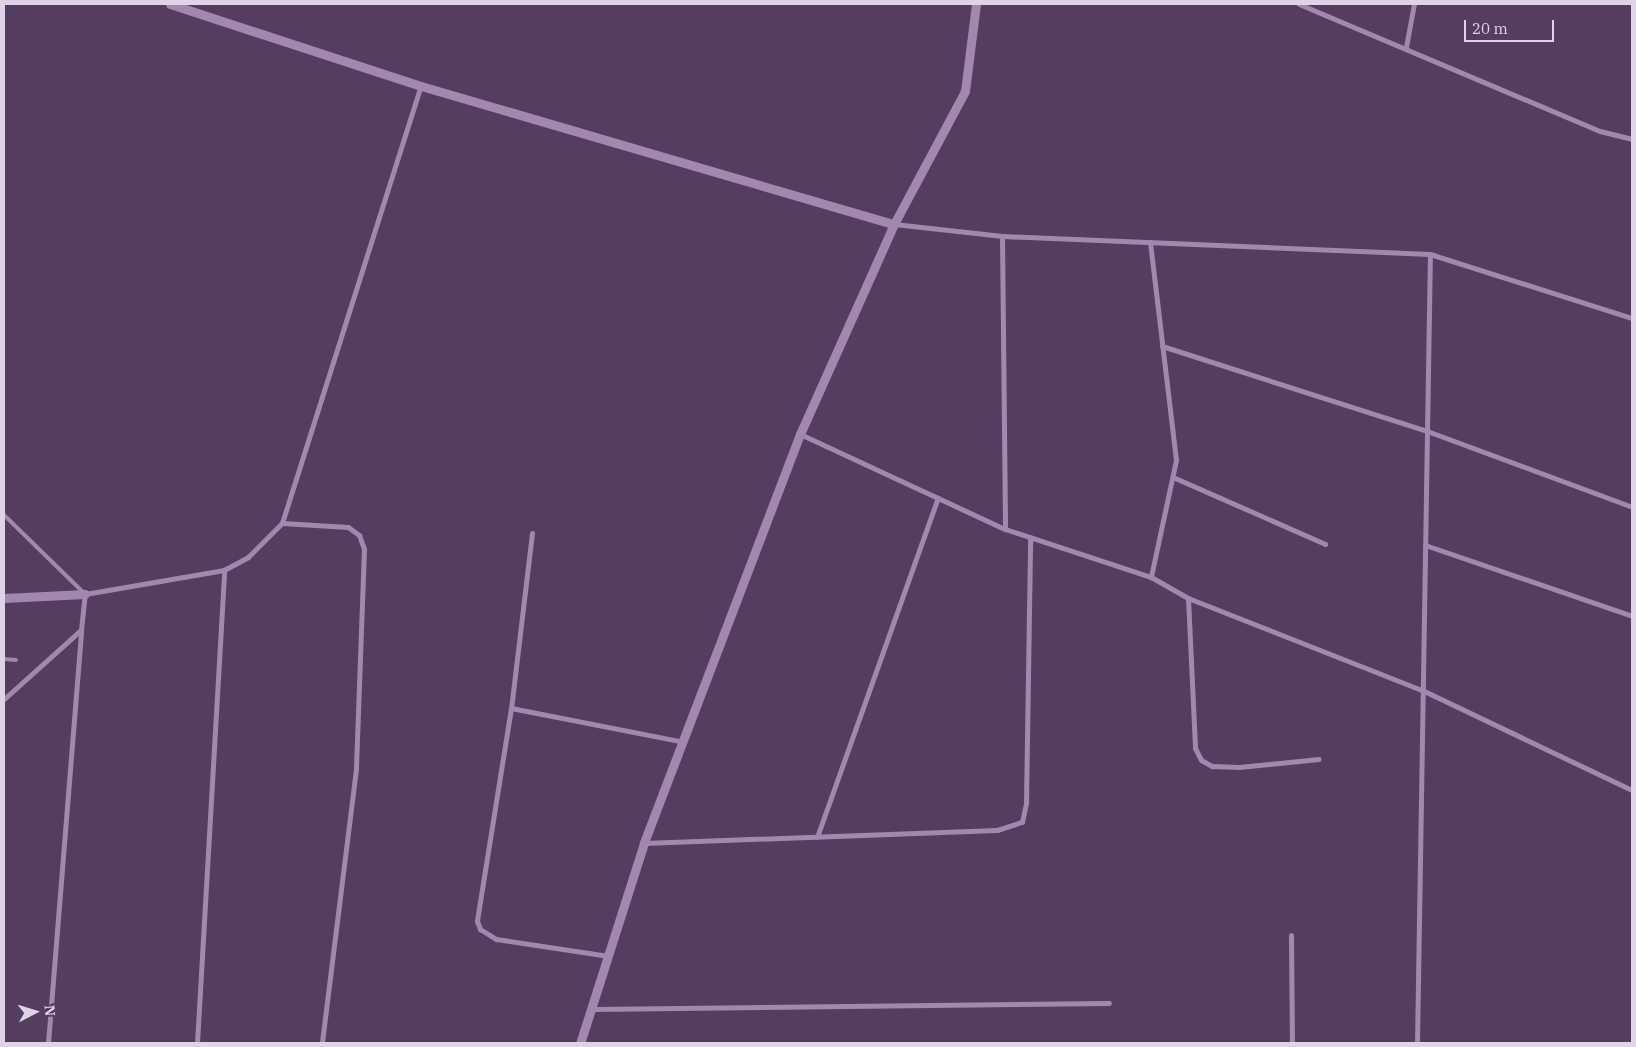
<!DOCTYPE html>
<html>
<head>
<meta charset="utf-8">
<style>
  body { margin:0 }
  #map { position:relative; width:1636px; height:1047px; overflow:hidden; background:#543d5f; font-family:"IBM Plex Serif",serif }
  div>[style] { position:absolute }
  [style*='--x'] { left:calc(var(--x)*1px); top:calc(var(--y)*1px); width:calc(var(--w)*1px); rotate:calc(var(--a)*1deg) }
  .service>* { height:4px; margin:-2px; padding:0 2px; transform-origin:2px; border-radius:2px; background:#a287af }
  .minor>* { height:5px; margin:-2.5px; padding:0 2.5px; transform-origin:2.5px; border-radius:2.5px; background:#a287af }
  .tertiary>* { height:9px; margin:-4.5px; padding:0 4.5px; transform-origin:4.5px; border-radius:4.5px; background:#a287af }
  span { translate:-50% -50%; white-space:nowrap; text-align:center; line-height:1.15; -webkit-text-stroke:4.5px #543d5f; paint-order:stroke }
  .frame { position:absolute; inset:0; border:5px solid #e0d2e7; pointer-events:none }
  .north { position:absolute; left:10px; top:987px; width:50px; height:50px; -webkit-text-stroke:4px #543d5f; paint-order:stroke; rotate:85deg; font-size:14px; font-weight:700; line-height:20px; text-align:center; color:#e0d2e7 }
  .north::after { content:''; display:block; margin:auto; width:18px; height:22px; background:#e0d2e7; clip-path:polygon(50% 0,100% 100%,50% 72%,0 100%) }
  .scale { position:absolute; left:1464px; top:20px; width:90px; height:22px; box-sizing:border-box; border:2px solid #e0d2e7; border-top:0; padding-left:6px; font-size:15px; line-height:18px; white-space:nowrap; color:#e0d2e7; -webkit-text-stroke:4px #543d5f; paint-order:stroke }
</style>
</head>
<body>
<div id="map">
  <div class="service">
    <i style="--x:4;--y:515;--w:112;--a:44.3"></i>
    <i style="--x:4;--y:659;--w:12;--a:5"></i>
  </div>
  <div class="minor">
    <i style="--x:1299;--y:4;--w:327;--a:22.9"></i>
    <i style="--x:1600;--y:131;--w:33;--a:14"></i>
    <i style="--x:1406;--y:47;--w:44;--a:-79.5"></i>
    <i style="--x:894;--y:224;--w:109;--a:6.3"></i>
    <i style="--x:1002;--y:236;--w:428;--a:2.4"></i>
    <i style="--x:1430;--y:254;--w:212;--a:17.6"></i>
    <i style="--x:1002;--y:236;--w:293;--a:89.4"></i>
    <i style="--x:1150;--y:242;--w:220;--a:83.2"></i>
    <i style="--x:1176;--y:460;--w:120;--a:102.1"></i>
    <i style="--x:1162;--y:346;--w:278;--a:17.8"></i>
    <i style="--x:1427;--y:431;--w:219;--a:20.3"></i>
    <i style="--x:800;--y:434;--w:226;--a:24.9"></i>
    <i style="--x:1005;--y:529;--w:154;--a:18.2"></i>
    <i style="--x:1151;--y:577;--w:43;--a:29.6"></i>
    <i style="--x:1188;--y:598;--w:251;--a:21.5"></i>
    <i style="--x:1422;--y:690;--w:233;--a:25.5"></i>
    <i style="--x:1175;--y:478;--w:164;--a:23.7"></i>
    <i style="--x:282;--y:523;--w:66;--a:3.5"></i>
    <i style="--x:348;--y:527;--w:14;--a:36"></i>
    <i style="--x:359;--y:535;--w:15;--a:70"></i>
    <i style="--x:364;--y:549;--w:220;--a:92.1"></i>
    <i style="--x:356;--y:769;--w:276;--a:97.1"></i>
    <i style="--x:532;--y:533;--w:176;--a:96.8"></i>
    <i style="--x:511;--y:708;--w:216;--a:99.1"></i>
    <i style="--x:477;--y:921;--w:9;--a:69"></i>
    <i style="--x:480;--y:929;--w:19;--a:32"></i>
    <i style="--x:496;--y:939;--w:114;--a:8.6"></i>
    <i style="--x:1425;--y:545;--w:219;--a:18.9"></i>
    <i style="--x:1188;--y:598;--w:150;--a:87.3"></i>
    <i style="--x:1195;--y:748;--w:13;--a:63"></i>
    <i style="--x:1201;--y:760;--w:13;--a:29"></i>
    <i style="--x:1212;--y:766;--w:27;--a:2"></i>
    <i style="--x:1239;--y:767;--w:80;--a:-5.7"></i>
    <i style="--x:4;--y:699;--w:103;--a:-41.9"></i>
    <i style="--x:81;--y:630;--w:36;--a:-84"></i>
    <i style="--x:85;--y:594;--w:141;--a:-9.8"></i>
    <i style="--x:224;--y:570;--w:27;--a:-28"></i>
    <i style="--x:248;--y:557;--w:48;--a:-45"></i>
    <i style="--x:282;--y:523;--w:459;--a:-72.4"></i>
    <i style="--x:511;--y:708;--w:176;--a:11.1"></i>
    <i style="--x:817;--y:837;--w:360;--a:-70.4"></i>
    <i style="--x:644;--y:843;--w:353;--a:-2.1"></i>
    <i style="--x:997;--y:830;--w:26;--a:-18"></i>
    <i style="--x:1022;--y:822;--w:19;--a:-78"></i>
    <i style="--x:1026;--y:803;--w:266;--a:-89.1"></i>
    <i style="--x:1291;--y:935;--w:108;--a:89.5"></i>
    <i style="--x:594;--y:1009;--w:515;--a:-0.67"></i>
    <i style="--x:48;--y:1043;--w:414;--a:-85.4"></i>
    <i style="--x:197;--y:1043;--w:474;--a:-86.7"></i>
    <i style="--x:1417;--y:1043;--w:789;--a:-89.06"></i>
  </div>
  <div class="tertiary">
    <i style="--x:170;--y:4;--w:264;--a:18.1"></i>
    <i style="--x:421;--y:86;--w:493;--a:16.3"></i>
    <i style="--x:894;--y:224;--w:230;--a:114.1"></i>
    <i style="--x:800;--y:434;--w:438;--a:110.9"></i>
    <i style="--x:644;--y:843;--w:210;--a:107.7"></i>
    <i style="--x:894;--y:224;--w:151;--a:-61.9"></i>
    <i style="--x:965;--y:91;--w:88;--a:-82.8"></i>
    <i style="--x:4;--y:598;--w:81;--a:-2.8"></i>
  </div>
  <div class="frame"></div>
  <div class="north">N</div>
  <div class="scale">20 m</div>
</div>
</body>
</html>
